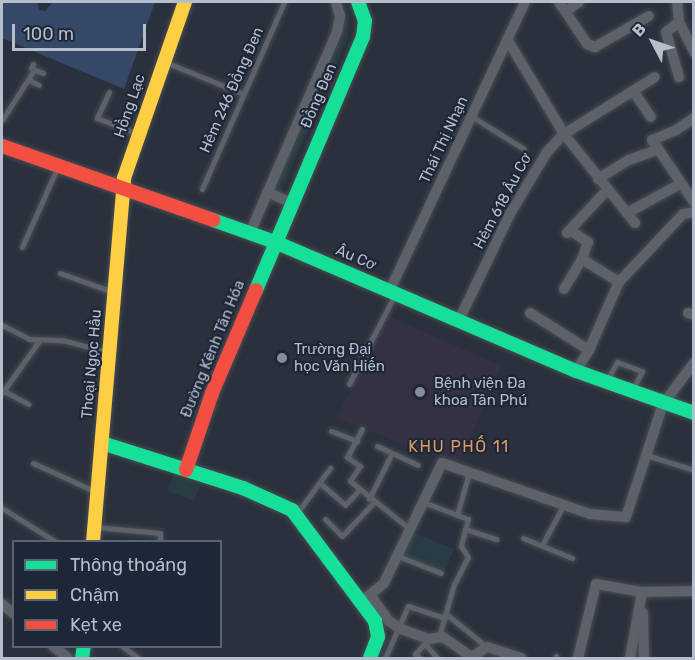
<!DOCTYPE html>
<html>
<head>
<meta charset="utf-8">
<style>
  body { margin:0 }
  #map { position:relative; width:695px; height:660px; overflow:hidden; background:#2b313c; font-family:Rubik,sans-serif }
  div>[style] { position:absolute }
  [style*='--x'] { left:calc(var(--x)*1px); top:calc(var(--y)*1px); width:calc(var(--w)*1px); rotate:calc(var(--a)*1deg) }
  .medical>* { inset:0; background:#343142 }
  .green>* { inset:0; background:#283d43 }
  .water>* { inset:0; background:#364867 }
  .roads { filter:drop-shadow(0 0 2px #484c54) drop-shadow(0 0 2px #484c54) }
  .lane>* { height:5px; margin:-2.5px; padding:0 2.5px; transform-origin:2.5px; border-radius:2.5px; background:#5c616a }
  .street>* { height:10px; margin:-5px; padding:0 5px; transform-origin:5px; border-radius:5px; background:#5c616a }
  .fast>* { height:14px; margin:-7px; padding:0 7px; transform-origin:7px; border-radius:7px; background:#16e098 }
  .slow>* { height:14px; margin:-7px; padding:0 7px; transform-origin:7px; border-radius:7px; background:#ffcf43 }
  .jam>* { height:14px; margin:-7px; padding:0 7px; transform-origin:7px; border-radius:7px; background:#f24e42 }
  .dots>* { width:16px; height:16px; translate:-50% -50%; box-sizing:border-box; border:3px solid #1e2738; border-radius:50% }
  span { translate:-50% -50%; white-space:nowrap; text-align:center; line-height:1.15; -webkit-text-stroke:4.5px #1e2738; paint-order:stroke }
  .street-label { font-size:15px; color:#b6becc }
  .poi-label { font-size:15px; color:#b6becc }
  .left { translate:0 -50%; text-align:left }
  .neighbourhood-label { font-size:16px; color:#dc9c61; letter-spacing:1.5px }
  .frame { position:absolute; inset:0; border:3px solid #b6becc; pointer-events:none }
  .legend { position:absolute; left:12px; top:540px; width:210px; height:108px; box-sizing:border-box; background:#1e2738; border:2px solid #5b6373; margin:0; padding:8px 10px; list-style:none; font-size:18px; color:#b6becc }
  .legend li { display:flex; align-items:center; gap:12px; height:30px }
  .legend b { width:30px; border:2px solid #5b6373 }
  .north { position:absolute; left:623px; top:12px; width:60px; height:60px; -webkit-text-stroke:4px #1e2738; paint-order:stroke; rotate:311deg; font-size:16px; font-weight:700; line-height:24px; text-align:center; color:#b6becc }
  .north::after { content:''; display:block; margin:auto; width:21px; height:27px; background:#b6becc; clip-path:polygon(50% 0,100% 100%,50% 72%,0 100%) }
  .scale { position:absolute; left:12px; top:24px; width:134px; height:27px; box-sizing:border-box; border:3px solid #b6becc; border-top:0; padding-left:8px; font-size:18px; line-height:21px; white-space:nowrap; color:#b6becc; -webkit-text-stroke:4px #1e2738; paint-order:stroke }
</style>
</head>
<body>
<div id="map">
  <div class="medical">
    <i style="clip-path:polygon(388px 316px,501px 366px,458px 465px,336px 418px)"></i>
  </div>
  <div class="green">
    <i style="clip-path:polygon(341px 3px,349px 25px,348px 38px,279px 196px,271px 192px,342px 36px,345px 23px)"></i>
    <i style="clip-path:polygon(173px 476px,200px 486px,194px 501px,167px 491px)"></i>
    <i style="clip-path:polygon(414px 533px,454px 549px,444px 573px,403px 556px)"></i>
  </div>
  <div class="water">
    <i style="clip-path:polygon(2px 2px,37px 2px,39px 10px,45px 11px,53px 2px,155px 2px,124px 89px,2px 38px)"></i>
  </div>
  <div class="roads">
    <div class="lane">
      <i style="--x:165;--y:62;--w:85;--a:22.1"></i>
      <i style="--x:33;--y:64;--w:4;--a:117"></i>
      <i style="--x:31;--y:68;--w:13;--a:23"></i>
      <i style="--x:29;--y:80;--w:11;--a:27"></i>
      <i style="--x:109;--y:92;--w:29;--a:115"></i>
      <i style="--x:97;--y:118;--w:44;--a:21.3"></i>
      <i style="--x:471;--y:116;--w:62;--a:31.9"></i>
      <i style="--x:2;--y:120;--w:59;--a:-57.4"></i>
      <i style="--x:202;--y:189;--w:204;--a:-66.3"></i>
      <i style="--x:22;--y:247;--w:89;--a:-66"></i>
      <i style="--x:60;--y:273;--w:56;--a:19.7"></i>
      <i style="--x:2;--y:325;--w:30;--a:27"></i>
      <i style="--x:29;--y:339;--w:33;--a:2"></i>
      <i style="--x:62;--y:340;--w:48;--a:14.6"></i>
      <i style="--x:607;--y:380;--w:21;--a:-61"></i>
      <i style="--x:617;--y:362;--w:27;--a:20"></i>
      <i style="--x:642;--y:371;--w:22;--a:117"></i>
      <i style="--x:349;--y:384;--w:101;--a:-62.9"></i>
      <i style="--x:2;--y:390;--w:30;--a:28"></i>
      <i style="--x:2;--y:393;--w:64;--a:-54.6"></i>
      <i style="--x:362;--y:429;--w:32;--a:118"></i>
      <i style="--x:347;--y:457;--w:16;--a:35"></i>
      <i style="--x:360;--y:466;--w:18;--a:124"></i>
      <i style="--x:350;--y:481;--w:77;--a:38.7"></i>
      <i style="--x:331;--y:431;--w:28;--a:21"></i>
      <i style="--x:377;--y:446;--w:45;--a:24.9"></i>
      <i style="--x:646;--y:455;--w:50;--a:17.4"></i>
      <i style="--x:33;--y:463;--w:69;--a:24.7"></i>
      <i style="--x:320;--y:483;--w:33;--a:41"></i>
      <i style="--x:345;--y:505;--w:21;--a:-47"></i>
      <i style="--x:369;--y:499;--w:51;--a:-63.4"></i>
      <i style="--x:423;--y:502;--w:48;--a:20.7"></i>
      <i style="--x:468;--y:519;--w:28;--a:105"></i>
      <i style="--x:461;--y:546;--w:13;--a:58"></i>
      <i style="--x:468;--y:557;--w:30;--a:117"></i>
      <i style="--x:454;--y:584;--w:54;--a:106.1"></i>
      <i style="--x:2;--y:508;--w:64;--a:32.2"></i>
      <i style="--x:297;--y:513;--w:56;--a:-53.7"></i>
      <i style="--x:457;--y:515;--w:44;--a:-74.1"></i>
      <i style="--x:325;--y:519;--w:24;--a:45"></i>
      <i style="--x:342;--y:536;--w:45;--a:-46.8"></i>
      <i style="--x:96;--y:527;--w:64;--a:5.4"></i>
      <i style="--x:160;--y:533;--w:9;--a:90"></i>
      <i style="--x:465;--y:529;--w:33;--a:18"></i>
      <i style="--x:523;--y:538;--w:53;--a:22.2"></i>
      <i style="--x:542;--y:545;--w:44;--a:-61.7"></i>
      <i style="--x:398;--y:556;--w:46;--a:21.6"></i>
      <i style="--x:446;--y:614;--w:53;--a:38.8"></i>
      <i style="--x:425;--y:644;--w:18;--a:49"></i>
      <i style="--x:122;--y:646;--w:20;--a:37"></i>
      <i style="--x:385;--y:658;--w:57;--a:-66.1"></i>
      <i style="--x:408;--y:606;--w:39;--a:18"></i>
      <i style="--x:420;--y:658;--w:6;--a:-141"></i>
      <i style="--x:415;--y:654;--w:21;--a:-47"></i>
      <i style="--x:556;--y:658;--w:2;--a:-90"></i>
    </div>
    <div class="street">
      <i style="--x:559;--y:2;--w:50;--a:56.3"></i>
      <i style="--x:587;--y:44;--w:9;--a:21"></i>
      <i style="--x:595;--y:47;--w:62;--a:-29.9"></i>
      <i style="--x:677;--y:2;--w:20;--a:84"></i>
      <i style="--x:679;--y:22;--w:34;--a:63"></i>
      <i style="--x:566;--y:11;--w:16;--a:-35"></i>
      <i style="--x:679;--y:22;--w:16;--a:142"></i>
      <i style="--x:666;--y:32;--w:47;--a:73.9"></i>
      <i style="--x:507;--y:39;--w:111;--a:59"></i>
      <i style="--x:564;--y:134;--w:114;--a:51.4"></i>
      <i style="--x:634;--y:92;--w:30;--a:56"></i>
      <i style="--x:694;--y:118;--w:22;--a:146"></i>
      <i style="--x:676;--y:130;--w:26;--a:157"></i>
      <i style="--x:652;--y:140;--w:75;--a:55.9"></i>
      <i style="--x:598;--y:179;--w:36;--a:-32"></i>
      <i style="--x:629;--y:160;--w:30;--a:-20"></i>
      <i style="--x:267;--y:192;--w:27;--a:24"></i>
      <i style="--x:627;--y:213;--w:58;--a:-28.8"></i>
      <i style="--x:570;--y:230;--w:22;--a:34"></i>
      <i style="--x:588;--y:242;--w:18;--a:109"></i>
      <i style="--x:250;--y:233;--w:219;--a:-66.6"></i>
      <i style="--x:337;--y:32;--w:16;--a:-79"></i>
      <i style="--x:340;--y:16;--w:15;--a:-106"></i>
      <i style="--x:567;--y:233;--w:59;--a:-47.1"></i>
      <i style="--x:564;--y:289;--w:35;--a:-59"></i>
      <i style="--x:582;--y:259;--w:44;--a:31.9"></i>
      <i style="--x:390;--y:290;--w:318;--a:-64.9"></i>
      <i style="--x:530;--y:313;--w:70;--a:32.1"></i>
      <i style="--x:688;--y:313;--w:6;--a:18"></i>
      <i style="--x:459;--y:320;--w:118;--a:-64.3"></i>
      <i style="--x:510;--y:214;--w:72;--a:-59.2"></i>
      <i style="--x:547;--y:152;--w:25;--a:-47"></i>
      <i style="--x:564;--y:134;--w:107;--a:-32.1"></i>
      <i style="--x:576;--y:371;--w:25;--a:-58"></i>
      <i style="--x:589;--y:350;--w:74;--a:-66.2"></i>
      <i style="--x:619;--y:282;--w:93;--a:-46.7"></i>
      <i style="--x:683;--y:214;--w:11;--a:-10"></i>
      <i style="--x:370;--y:595;--w:32;--a:54"></i>
      <i style="--x:389;--y:621;--w:14;--a:34"></i>
      <i style="--x:401;--y:629;--w:30;--a:20"></i>
      <i style="--x:429;--y:639;--w:14;--a:-8"></i>
      <i style="--x:443;--y:637;--w:35;--a:35"></i>
      <i style="--x:472;--y:657;--w:18;--a:-34"></i>
      <i style="--x:487;--y:647;--w:36;--a:18"></i>
      <i style="--x:362;--y:601;--w:28;--a:-39"></i>
      <i style="--x:384;--y:583;--w:133;--a:-64.2"></i>
      <i style="--x:442;--y:463;--w:157;--a:19"></i>
      <i style="--x:590;--y:514;--w:36;--a:5"></i>
      <i style="--x:626;--y:517;--w:119;--a:-71.9"></i>
      <i style="--x:663;--y:404;--w:51;--a:-52.9"></i>
      <i style="--x:2;--y:604;--w:16;--a:40"></i>
      <i style="--x:643;--y:613;--w:45;--a:88.7"></i>
      <i style="--x:53;--y:646;--w:19;--a:39"></i>
      <i style="--x:578;--y:658;--w:76;--a:-76.3"></i>
      <i style="--x:596;--y:584;--w:47;--a:9.9"></i>
      <i style="--x:642;--y:592;--w:52;--a:-1.1"></i>
      <i style="--x:630;--y:658;--w:67;--a:-79.7"></i>
    </div>
    <div class="fast">
      <i style="--x:213;--y:220;--w:66;--a:19.5"></i>
      <i style="--x:275;--y:242;--w:327;--a:23.2"></i>
      <i style="--x:576;--y:371;--w:125;--a:19.6"></i>
      <i style="--x:256;--y:290;--w:275;--a:-67.1"></i>
      <i style="--x:363;--y:37;--w:16;--a:-83"></i>
      <i style="--x:365;--y:21;--w:20;--a:-110"></i>
      <i style="--x:102;--y:443;--w:148;--a:17.7"></i>
      <i style="--x:243;--y:488;--w:54;--a:24.2"></i>
      <i style="--x:292;--y:510;--w:139;--a:53.2"></i>
      <i style="--x:375;--y:621;--w:16;--a:79"></i>
      <i style="--x:378;--y:637;--w:22;--a:111"></i>
      <i style="--x:82;--y:658;--w:12;--a:-81"></i>
    </div>
    <div class="slow">
      <i style="--x:93;--y:542;--w:365;--a:-85.1"></i>
      <i style="--x:124;--y:178;--w:186;--a:-70.9"></i>
    </div>
    <div class="jam">
      <i style="--x:2;--y:146;--w:224;--a:19.3"></i>
      <i style="--x:186;--y:470;--w:81;--a:-71.3"></i>
      <i style="--x:212;--y:393;--w:112;--a:-66.9"></i>
    </div>
  </div>
  <div class="dots">
    <i style="left:282px;top:358px;background:#858d9a"></i>
    <i style="left:420px;top:392px;background:#858d9a"></i>
  </div>
  <div class="street-label">
    <span style="left:232px;top:90px;rotate:-66deg">Hẻm 246 Đồng Đen</span>
    <span style="left:319px;top:96px;rotate:-67deg">Đồng Đen</span>
    <span style="left:130px;top:106px;rotate:-71deg">Hồng Lạc</span>
    <span style="left:444px;top:140px;rotate:-65deg">Thái Thị Nhạn</span>
    <span style="left:503px;top:201px;rotate:-62deg">Hẻm 618 Âu Cơ</span>
    <span style="left:356px;top:258px;rotate:23deg">Âu Cơ</span>
    <span style="left:213px;top:349px;rotate:-68deg">Đường Kênh Tân Hóa</span>
    <span style="left:92px;top:364px;rotate:-85deg">Thoại Ngọc Hầu</span>
  </div>
  <div class="poi-label">
    <span class="left" style="left:294px;top:358px">Trường Đại<br>học Văn Hiến</span>
    <span class="left" style="left:434px;top:392px">Bệnh viện Đa<br>khoa Tân Phú</span>
  </div>
  <div class="neighbourhood-label">
    <span style="left:459px;top:447px">KHU PHỐ 11</span>
  </div>
  <div class="frame"></div>
  <ul class="legend">
  <li><b style="height:8px;background:#16e098"></b>Thông thoáng</li>
  <li><b style="height:8px;background:#ffcf43"></b>Chậm</li>
  <li><b style="height:8px;background:#f24e42"></b>Kẹt xe</li>
  </ul>
  <div class="north">B</div>
  <div class="scale">100 m</div>
</div>
</body>
</html>
